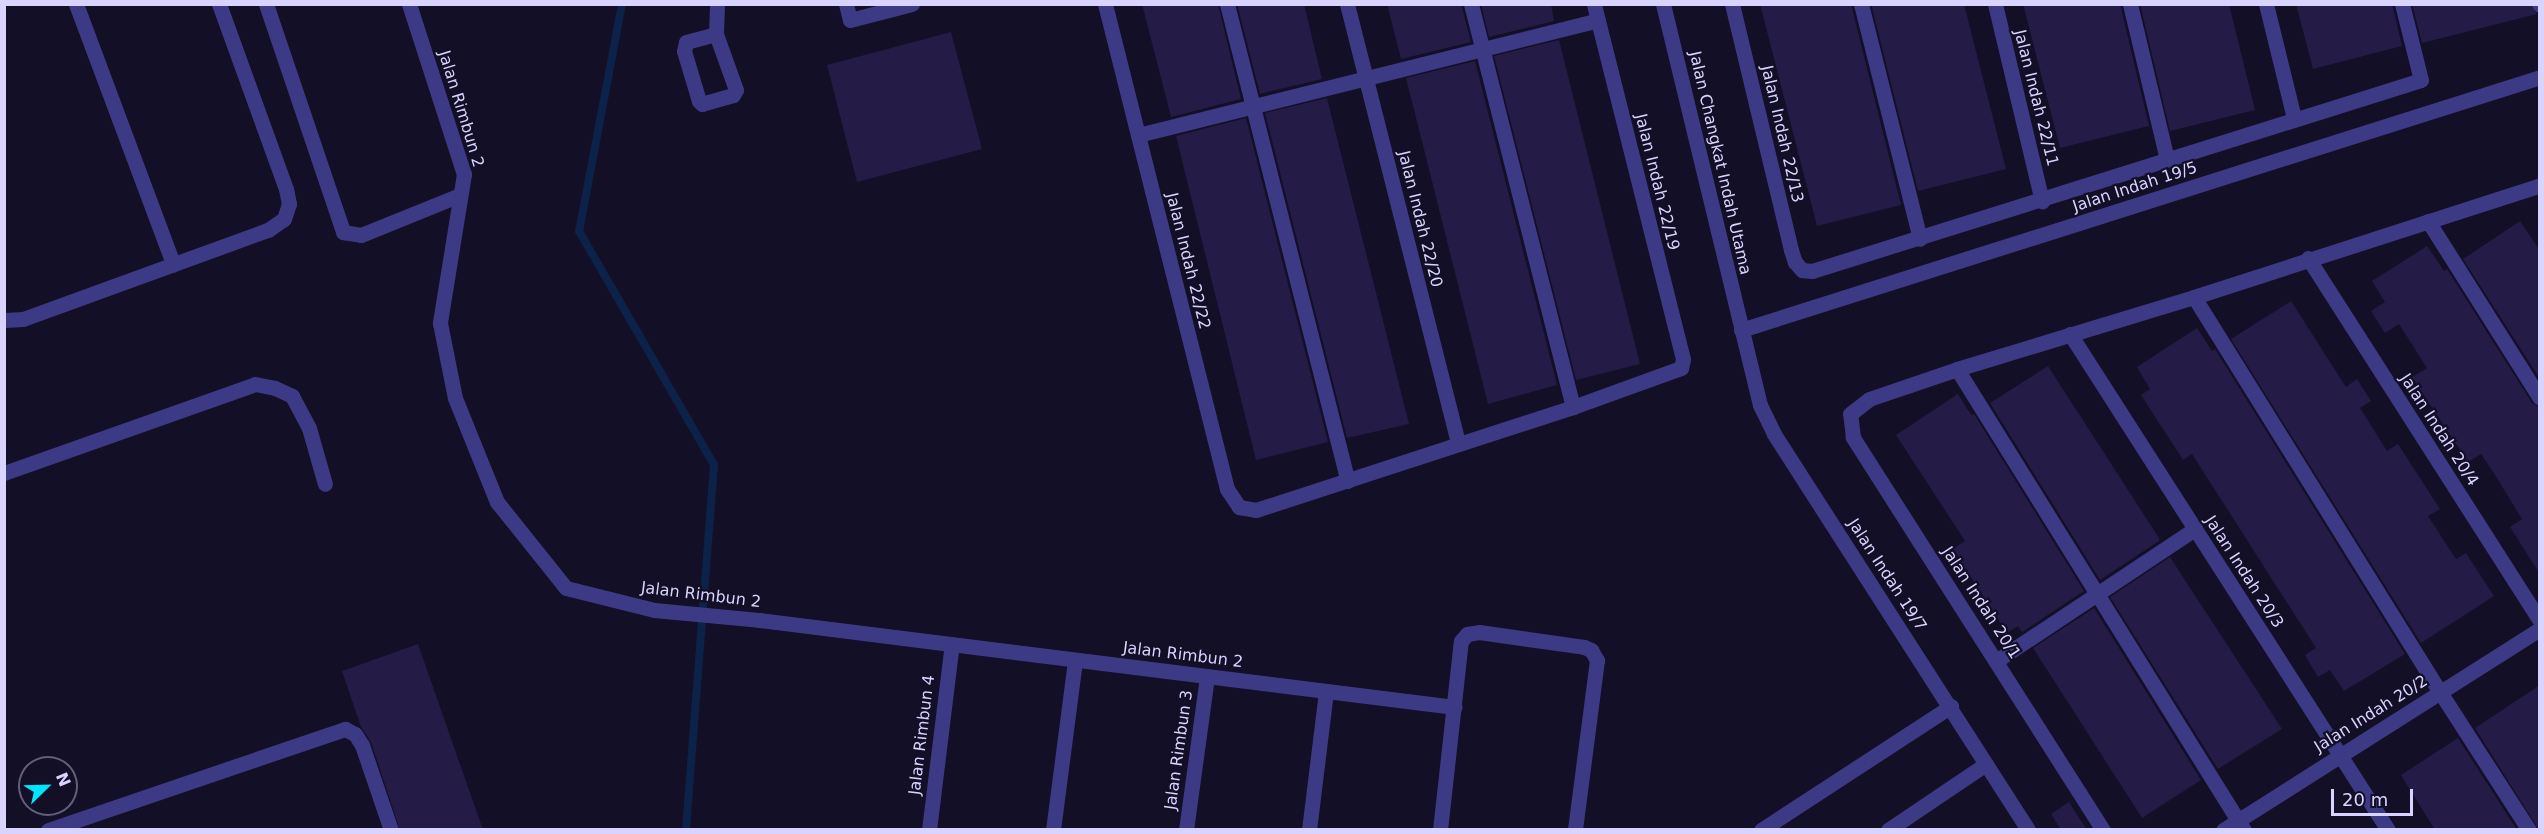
<!DOCTYPE html>
<html>
<head>
<meta charset="utf-8">
<style>
  body { margin:0 }
  #map { position:relative; width:2544px; height:834px; overflow:hidden; background:#130f26; font-family:"DejaVu Sans",sans-serif }
  div>[style] { position:absolute }
  [style*='--x'] { left:calc(var(--x)*1px); top:calc(var(--y)*1px); width:calc(var(--w)*1px); rotate:calc(var(--a)*1deg) }
  .stream>* { height:8px; margin:-4px; padding:0 4px; transform-origin:4px; border-radius:4px; background:#0c2248 }
  .building>* { inset:0; background:#241b47 }
  .minor>* { height:15px; margin:-7.5px; padding:0 7.5px; transform-origin:7.5px; border-radius:7.5px; background:#3d3a85 }
  span { translate:-50% -50%; white-space:nowrap; text-align:center; line-height:1.15; -webkit-text-stroke:4.5px #130f26; paint-order:stroke }
  .street-label { font-size:16px; color:#d9d4ff }
  .frame { position:absolute; inset:0; border:6px solid #d9d4ff; pointer-events:none }
  .north { position:absolute; left:18px; top:756px; width:60px; height:60px; box-sizing:border-box; background:#130f26; border:2px solid #625e7d; border-radius:50%; rotate:67deg; font-size:16px; font-weight:700; line-height:24px; text-align:center; color:#d9d4ff }
  .north::after { content:''; display:block; margin:auto; width:21px; height:27px; background:#00e5ff; clip-path:polygon(50% 0,100% 100%,50% 72%,0 100%) }
  .scale { position:absolute; left:2331px; top:789px; width:82px; height:27px; box-sizing:border-box; border:3px solid #d9d4ff; border-top:0; padding-left:8px; font-size:18px; line-height:21px; white-space:nowrap; color:#d9d4ff; -webkit-text-stroke:4px #130f26; paint-order:stroke }
</style>
</head>
<body>
<div id="map">
  <div class="stream">
    <i style="--x:622;--y:4;--w:231;--a:100.7"></i>
    <i style="--x:579;--y:231;--w:270;--a:60"></i>
    <i style="--x:714;--y:465;--w:366;--a:94.4"></i>
  </div>
  <div class="building">
    <i style="clip-path:polygon(1142px 4px,1218px 4px,1241px 99px,1171px 117px)"></i>
    <i style="clip-path:polygon(1237px 4px,1304px 4px,1322px 79px,1260px 94px)"></i>
    <i style="clip-path:polygon(1387px 4px,1461px 4px,1471px 42px,1401px 59px)"></i>
    <i style="clip-path:polygon(1481px 4px,1551px 4px,1554px 21px,1489px 37px)"></i>
    <i style="clip-path:polygon(1760px 4px,1851px 4px,1901px 205px,1817px 226px)"></i>
    <i style="clip-path:polygon(1871px 4px,1964px 4px,2006px 169px,1918px 191px)"></i>
    <i style="clip-path:polygon(2023px 4px,2120px 4px,2149px 126px,2060px 148px)"></i>
    <i style="clip-path:polygon(2140px 4px,2229px 4px,2255px 110px,2170px 131px)"></i>
    <i style="clip-path:polygon(2296px 4px,2392px 4px,2402px 46px,2313px 69px)"></i>
    <i style="clip-path:polygon(2412px 4px,2530px 4px,2537px 14px,2422px 43px)"></i>
    <i style="clip-path:polygon(951px 32px,982px 149px,857px 182px,827px 65px)"></i>
    <i style="clip-path:polygon(1559px 40px,1640px 364px,1576px 380px,1494px 56px)"></i>
    <i style="clip-path:polygon(1475px 61px,1557px 385px,1488px 404px,1406px 78px)"></i>
    <i style="clip-path:polygon(1327px 98px,1409px 424px,1347px 438px,1265px 113px)"></i>
    <i style="clip-path:polygon(1246px 118px,1328px 442px,1256px 460px,1176px 136px)"></i>
    <i style="clip-path:polygon(2520px 221px,2540px 251px,2540px 379px,2463px 259px)"></i>
    <i style="clip-path:polygon(2427px 246px,2444px 271px,2447px 269px,2532px 403px,2540px 408px,2540px 574px,2510px 527px,2522px 519px,2495px 475px,2481px 454px,2468px 462px,2412px 377px,2427px 368px,2399px 324px,2385px 333px,2371px 311px,2385px 302px,2372px 281px)"></i>
    <i style="clip-path:polygon(2291px 301px,2346px 387px,2357px 379px,2371px 401px,2360px 408px,2387px 451px,2398px 444px,2440px 509px,2428px 516px,2456px 559px,2466px 553px,2494px 596px,2421px 643px,2231px 339px)"></i>
    <i style="clip-path:polygon(2197px 328px,2212px 351px,2215px 349px,2405px 654px,2344px 691px,2330px 670px,2318px 677px,2305px 655px,2316px 648px,2192px 454px,2183px 460px,2141px 395px,2150px 389px,2137px 367px)"></i>
    <i style="clip-path:polygon(2048px 366px,2159px 538px,2159px 541px,2100px 580px,1990px 403px)"></i>
    <i style="clip-path:polygon(1958px 394px,1971px 415px,1974px 414px,2084px 591px,2022px 632px,2018px 626px,2007px 633px,1953px 549px,1965px 541px,1896px 435px)"></i>
    <i style="clip-path:polygon(2170px 557px,2282px 729px,2218px 769px,2110px 597px)"></i>
    <i style="clip-path:polygon(2094px 608px,2201px 780px,2142px 818px,2033px 648px)"></i>
    <i style="clip-path:polygon(418px 644px,483px 830px,400px 830px,371px 742px,361px 727px,342px 671px)"></i>
    <i style="clip-path:polygon(2540px 685px,2540px 830px,2539px 830px,2475px 728px)"></i>
    <i style="clip-path:polygon(2458px 738px,2517px 830px,2435px 830px,2401px 775px)"></i>
    <i style="clip-path:polygon(2069px 802px,2087px 830px,2061px 830px,2051px 814px)"></i>
  </div>
  <div class="minor">
    <i style="--x:76;--y:4;--w:278;--a:69.5"></i>
    <i style="--x:266;--y:4;--w:241;--a:71.3"></i>
    <i style="--x:343;--y:232;--w:18;--a:9"></i>
    <i style="--x:361;--y:235;--w:107;--a:-22"></i>
    <i style="--x:409;--y:4;--w:179;--a:72.1"></i>
    <i style="--x:464;--y:174;--w:151;--a:99.2"></i>
    <i style="--x:440;--y:323;--w:76;--a:78.7"></i>
    <i style="--x:455;--y:398;--w:112;--a:68"></i>
    <i style="--x:497;--y:502;--w:110;--a:51.3"></i>
    <i style="--x:566;--y:588;--w:91;--a:14"></i>
    <i style="--x:654;--y:610;--w:105;--a:5.4"></i>
    <i style="--x:759;--y:620;--w:701;--a:7.13"></i>
    <i style="--x:846;--y:4;--w:16;--a:76"></i>
    <i style="--x:850;--y:20;--w:64;--a:-14.5"></i>
    <i style="--x:1105;--y:4;--w:500;--a:75.88"></i>
    <i style="--x:1227;--y:489;--w:22;--a:56"></i>
    <i style="--x:1239;--y:507;--w:17;--a:10"></i>
    <i style="--x:1256;--y:510;--w:333;--a:-18"></i>
    <i style="--x:1573;--y:407;--w:115;--a:-19.9"></i>
    <i style="--x:1681;--y:368;--w:9;--a:-77"></i>
    <i style="--x:1683;--y:359;--w:366;--a:-104.1"></i>
    <i style="--x:1227;--y:4;--w:492;--a:75.8"></i>
    <i style="--x:1347;--y:4;--w:453;--a:75.8"></i>
    <i style="--x:1471;--y:4;--w:416;--a:75.8"></i>
    <i style="--x:1663;--y:4;--w:413;--a:76.4"></i>
    <i style="--x:1760;--y:405;--w:32;--a:64"></i>
    <i style="--x:1774;--y:434;--w:470;--a:57.3"></i>
    <i style="--x:1732;--y:4;--w:253;--a:76.5"></i>
    <i style="--x:1791;--y:250;--w:13;--a:72"></i>
    <i style="--x:1795;--y:262;--w:11;--a:49"></i>
    <i style="--x:1802;--y:270;--w:10;--a:6"></i>
    <i style="--x:1812;--y:271;--w:638;--a:-17.41"></i>
    <i style="--x:2421;--y:80;--w:78;--a:-104"></i>
    <i style="--x:1861;--y:4;--w:242;--a:75.9"></i>
    <i style="--x:1995;--y:4;--w:203;--a:76.6"></i>
    <i style="--x:2130;--y:4;--w:159;--a:76.6"></i>
    <i style="--x:2266;--y:4;--w:117;--a:76.2"></i>
    <i style="--x:2539;--y:4;--w:1;--a:45"></i>
    <i style="--x:716;--y:34;--w:59;--a:70.3"></i>
    <i style="--x:736;--y:90;--w:6;--a:121"></i>
    <i style="--x:733;--y:95;--w:32;--a:164"></i>
    <i style="--x:702;--y:104;--w:4;--a:-135"></i>
    <i style="--x:699;--y:101;--w:52;--a:-106.7"></i>
    <i style="--x:684;--y:51;--w:9;--a:-77"></i>
    <i style="--x:686;--y:42;--w:31;--a:-15"></i>
    <i style="--x:716;--y:34;--w:30;--a:-88"></i>
    <i style="--x:1138;--y:135;--w:474;--a:-14"></i>
    <i style="--x:2428;--y:221;--w:209;--a:57.7"></i>
    <i style="--x:2308;--y:258;--w:431;--a:57.4"></i>
    <i style="--x:2194;--y:297;--w:465;--a:58.1"></i>
    <i style="--x:2440;--y:692;--w:164;--a:57.2"></i>
    <i style="--x:4;--y:320;--w:19;--a:-3"></i>
    <i style="--x:23;--y:319;--w:261;--a:-20"></i>
    <i style="--x:268;--y:230;--w:19;--a:-35"></i>
    <i style="--x:284;--y:219;--w:16;--a:-72"></i>
    <i style="--x:289;--y:204;--w:15;--a:-101"></i>
    <i style="--x:286;--y:189;--w:197;--a:-109.9"></i>
    <i style="--x:1741;--y:330;--w:838;--a:-17.57"></i>
    <i style="--x:2070;--y:334;--w:589;--a:57.33"></i>
    <i style="--x:1957;--y:369;--w:543;--a:58.1"></i>
    <i style="--x:4;--y:473;--w:266;--a:-19.5"></i>
    <i style="--x:255;--y:384;--w:20;--a:11"></i>
    <i style="--x:275;--y:388;--w:19;--a:25"></i>
    <i style="--x:292;--y:396;--w:36;--a:62"></i>
    <i style="--x:309;--y:428;--w:58;--a:74.1"></i>
    <i style="--x:1996;--y:661;--w:239;--a:-33.6"></i>
    <i style="--x:48;--y:830;--w:314;--a:-18.8"></i>
    <i style="--x:345;--y:729;--w:11;--a:27"></i>
    <i style="--x:355;--y:734;--w:13;--a:58"></i>
    <i style="--x:362;--y:745;--w:90;--a:71.2"></i>
    <i style="--x:929;--y:830;--w:187;--a:-83"></i>
    <i style="--x:1053;--y:830;--w:171;--a:-82.6"></i>
    <i style="--x:1186;--y:830;--w:155;--a:-82.2"></i>
    <i style="--x:1309;--y:830;--w:140;--a:-83"></i>
    <i style="--x:1440;--y:830;--w:190;--a:-83.7"></i>
    <i style="--x:1461;--y:641;--w:9;--a:-49"></i>
    <i style="--x:1467;--y:634;--w:12;--a:-9"></i>
    <i style="--x:1479;--y:632;--w:106;--a:8.1"></i>
    <i style="--x:1584;--y:647;--w:8;--a:23"></i>
    <i style="--x:1591;--y:650;--w:12;--a:59"></i>
    <i style="--x:1597;--y:660;--w:171;--a:97.4"></i>
    <i style="--x:1761;--y:830;--w:227;--a:-33.1"></i>
    <i style="--x:1888;--y:830;--w:118;--a:-34"></i>
    <i style="--x:2103;--y:830;--w:466;--a:-122.5"></i>
    <i style="--x:1853;--y:437;--w:23;--a:-97"></i>
    <i style="--x:1850;--y:414;--w:24;--a:-38"></i>
    <i style="--x:1869;--y:399;--w:93;--a:-18.8"></i>
    <i style="--x:1957;--y:369;--w:248;--a:-16.9"></i>
    <i style="--x:2194;--y:297;--w:364;--a:-17.9"></i>
    <i style="--x:2223;--y:830;--w:375;--a:-32.4"></i>
  </div>
  <div class="street-label">
    <span style="left:2036px;top:98px;rotate:76deg">Jalan Indah 22/11</span>
    <span style="left:461px;top:109px;rotate:73deg">Jalan Rimbun 2</span>
    <span style="left:1782px;top:134px;rotate:77deg">Jalan Indah 22/13</span>
    <span style="left:1720px;top:163px;rotate:77deg">Jalan Changkat Indah Utama</span>
    <span style="left:1657px;top:182px;rotate:76deg">Jalan Indah 22/19</span>
    <span style="left:2135px;top:187px;rotate:-18deg">Jalan Indah 19/5</span>
    <span style="left:1420px;top:219px;rotate:76deg">Jalan Indah 22/20</span>
    <span style="left:1188px;top:261px;rotate:76deg">Jalan Indah 22/22</span>
    <span style="left:2439px;top:430px;rotate:57deg">Jalan Indah 20/4</span>
    <span style="left:2244px;top:572px;rotate:57deg">Jalan Indah 20/3</span>
    <span style="left:1887px;top:575px;rotate:57deg">Jalan Indah 19/7</span>
    <span style="left:701px;top:595px;rotate:7deg">Jalan Rimbun 2</span>
    <span style="left:1981px;top:603px;rotate:57deg">Jalan Indah 20/1</span>
    <span style="left:1183px;top:655px;rotate:7deg">Jalan Rimbun 2</span>
    <span style="left:2371px;top:714px;rotate:-32deg">Jalan Indah 20/2</span>
    <span style="left:922px;top:735px;rotate:-83deg">Jalan Rimbun 4</span>
    <span style="left:1179px;top:750px;rotate:-82deg">Jalan Rimbun 3</span>
  </div>
  <div class="frame"></div>
  <div class="north">N</div>
  <div class="scale">20 m</div>
</div>
</body>
</html>
